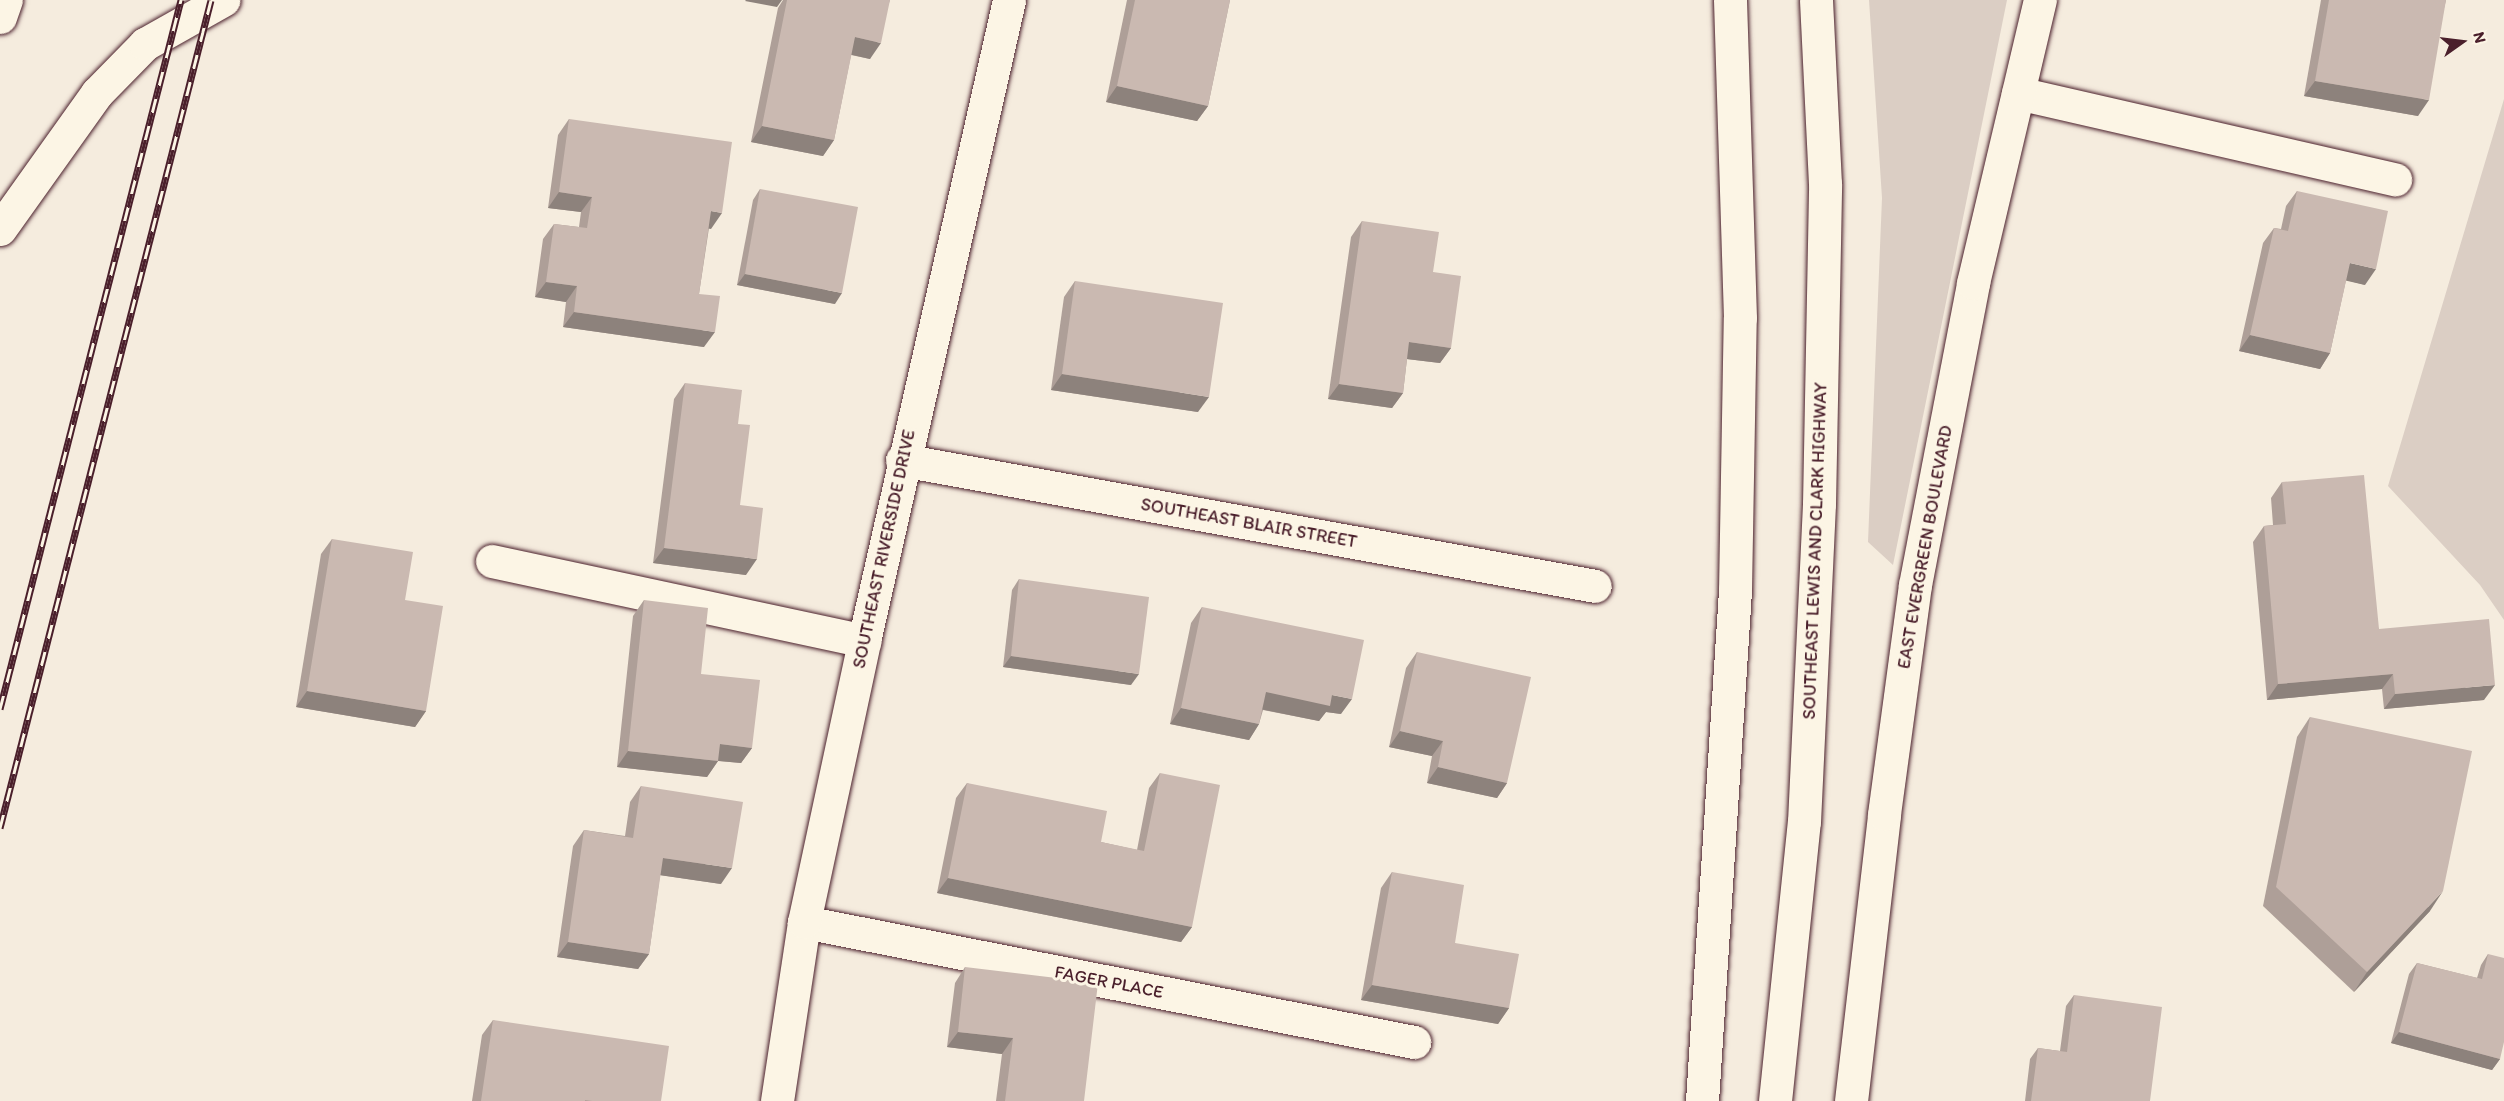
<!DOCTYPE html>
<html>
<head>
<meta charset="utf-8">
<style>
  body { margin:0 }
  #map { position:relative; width:2504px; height:1101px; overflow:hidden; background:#f5ecde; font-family:Itim,sans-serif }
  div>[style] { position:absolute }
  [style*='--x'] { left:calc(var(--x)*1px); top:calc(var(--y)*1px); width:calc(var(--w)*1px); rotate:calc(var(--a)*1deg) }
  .green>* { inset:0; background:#dbcec4 }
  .roads { filter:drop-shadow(0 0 2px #4a1f2b) drop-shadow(0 0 2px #4a1f2b) }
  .minor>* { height:33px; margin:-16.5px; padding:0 16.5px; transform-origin:16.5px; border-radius:16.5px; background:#fcf5e5 }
  .highway>* { height:33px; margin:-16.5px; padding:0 16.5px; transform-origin:16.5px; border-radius:16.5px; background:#fcf5e5 }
  .rail>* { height:7px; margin-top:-3.5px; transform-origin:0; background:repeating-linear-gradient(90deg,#fcf5e5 0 14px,#4a1f2b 0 28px); box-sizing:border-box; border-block:2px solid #4a1f2b }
  .wall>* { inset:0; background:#ae9f98 }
  .shaded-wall>* { inset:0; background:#8d827c }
  .building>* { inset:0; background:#cab9b1 }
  span { translate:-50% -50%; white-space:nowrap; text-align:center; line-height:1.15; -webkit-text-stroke:6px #fcf5e5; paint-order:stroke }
  .street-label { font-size:18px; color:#4a1f2b }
  .north { position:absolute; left:2432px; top:12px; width:60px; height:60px; -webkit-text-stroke:4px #fcf5e5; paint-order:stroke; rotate:76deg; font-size:16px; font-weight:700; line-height:24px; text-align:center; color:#4a1f2b }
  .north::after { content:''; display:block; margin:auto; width:21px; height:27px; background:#4a1f2b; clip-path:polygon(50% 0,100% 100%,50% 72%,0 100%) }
</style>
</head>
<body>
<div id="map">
  <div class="green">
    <i style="clip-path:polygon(1869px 0,2007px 0,1893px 565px,1868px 542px,1882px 198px)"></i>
    <i style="clip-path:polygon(2504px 99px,2504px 620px,2480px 585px,2388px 486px)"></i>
  </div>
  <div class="roads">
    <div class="minor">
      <i style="--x:0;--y:17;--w:18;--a:-71"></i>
      <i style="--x:2018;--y:93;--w:387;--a:12.9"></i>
      <i style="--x:0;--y:229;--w:167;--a:-54.5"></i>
      <i style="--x:97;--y:93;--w:69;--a:-45.6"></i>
      <i style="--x:145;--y:44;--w:90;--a:-29.4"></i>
      <i style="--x:902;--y:460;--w:704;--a:10.3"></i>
      <i style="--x:492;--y:561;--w:381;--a:12.1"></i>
      <i style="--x:804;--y:922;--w:622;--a:11.13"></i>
      <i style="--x:777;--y:1101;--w:181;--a:-81.4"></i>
      <i style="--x:804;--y:922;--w:287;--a:-77.9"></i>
      <i style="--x:864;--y:641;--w:657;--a:-77.25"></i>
      <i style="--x:1851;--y:1101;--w:289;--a:-83.4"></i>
      <i style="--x:1884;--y:814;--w:231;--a:-82.3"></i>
      <i style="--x:1915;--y:585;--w:308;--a:-79.1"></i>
      <i style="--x:1973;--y:283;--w:291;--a:-76.7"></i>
    </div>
    <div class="highway">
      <i style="--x:1702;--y:1101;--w:511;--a:-86.3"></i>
      <i style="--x:1735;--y:591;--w:273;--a:-89"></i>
      <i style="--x:1740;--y:318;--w:318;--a:-91.8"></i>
      <i style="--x:1775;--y:1101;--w:281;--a:-84.1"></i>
      <i style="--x:1804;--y:822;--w:318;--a:-87.3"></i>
      <i style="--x:1819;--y:504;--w:320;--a:-88.9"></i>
      <i style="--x:1825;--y:184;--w:184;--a:-92.8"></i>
    </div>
  </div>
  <div class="rail">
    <i style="--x:0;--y:709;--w:732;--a:-75.68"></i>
    <i style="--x:0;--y:828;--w:854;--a:-75.7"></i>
  </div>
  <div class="wall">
    <i style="clip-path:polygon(783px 0,890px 0,870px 59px,851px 55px,834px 140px,823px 156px,751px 142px,778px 8px)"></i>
    <i style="clip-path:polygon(1127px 0,1230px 0,1208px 106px,1197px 121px,1106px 102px)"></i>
    <i style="clip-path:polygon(2321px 0,2446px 0,2418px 116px,2304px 96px)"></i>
    <i style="clip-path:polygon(569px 119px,711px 229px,709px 228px,699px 294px,704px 347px,563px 327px,566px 302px,535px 297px,543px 239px,554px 224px,579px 227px,581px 212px,548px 208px,558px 135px)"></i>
    <i style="clip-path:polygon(760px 189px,835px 304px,737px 285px,753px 200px)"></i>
    <i style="clip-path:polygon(2297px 191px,2365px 285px,2346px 280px,2330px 353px,2320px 369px,2239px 351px,2263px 243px,2274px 228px,2281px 229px,2286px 206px)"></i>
    <i style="clip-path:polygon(1362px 221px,1433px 272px,1451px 348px,1440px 363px,1407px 359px,1403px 393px,1392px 408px,1328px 399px,1351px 237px)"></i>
    <i style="clip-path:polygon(1075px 281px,1198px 412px,1051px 390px,1064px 297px)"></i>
    <i style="clip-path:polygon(685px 383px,738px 424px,740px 505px,746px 575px,653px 563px,674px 399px)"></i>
    <i style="clip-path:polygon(2282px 482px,2379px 629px,2484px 700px,2384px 709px,2382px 689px,2267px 700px,2253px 542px,2264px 526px,2273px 525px,2271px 498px)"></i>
    <i style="clip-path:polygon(332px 539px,405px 600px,426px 711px,415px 727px,296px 707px,321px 554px)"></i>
    <i style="clip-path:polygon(1019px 579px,1131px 685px,1003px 667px,1012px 590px)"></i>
    <i style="clip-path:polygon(644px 600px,701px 674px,752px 748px,741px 763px,718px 761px,707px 777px,617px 767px,633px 616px)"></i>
    <i style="clip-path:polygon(1202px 607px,1341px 714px,1326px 712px,1319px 721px,1263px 710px,1259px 724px,1249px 740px,1170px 724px,1191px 623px)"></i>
    <i style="clip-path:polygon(1417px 652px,1507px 783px,1497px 798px,1427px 783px,1432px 756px,1389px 747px,1406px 668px)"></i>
    <i style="clip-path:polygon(2310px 717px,2430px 911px,2354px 992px,2263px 906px,2297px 737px)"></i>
    <i style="clip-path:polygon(1160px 773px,1192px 927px,1181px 942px,937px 893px,956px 798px,967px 783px,1101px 842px,1137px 850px,1149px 788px)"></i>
    <i style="clip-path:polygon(641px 786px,721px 884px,660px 875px,649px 954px,638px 969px,557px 957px,573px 846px,584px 830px,625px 836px,630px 802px)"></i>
    <i style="clip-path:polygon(1392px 872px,1455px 943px,1509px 1008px,1498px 1024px,1361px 1000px,1381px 888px)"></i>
    <i style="clip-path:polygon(2488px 954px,2500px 1059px,2492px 1070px,2391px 1043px,2409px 974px,2417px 963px,2477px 978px,2481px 965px)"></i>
    <i style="clip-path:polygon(965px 967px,1084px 1101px,996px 1101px,1002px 1054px,947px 1047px,955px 983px)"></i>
    <i style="clip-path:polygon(2074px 995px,2150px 1101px,2025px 1101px,2030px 1059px,2038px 1048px,2060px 1051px,2066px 1006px)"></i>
    <i style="clip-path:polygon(493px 1020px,661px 1101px,472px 1101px,482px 1035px)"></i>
  </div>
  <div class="shaded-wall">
    <i style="clip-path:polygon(746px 0,782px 0,777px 7px,745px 1px)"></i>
    <i style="clip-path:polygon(855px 37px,881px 43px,870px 59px,844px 53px)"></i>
    <i style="clip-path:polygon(2315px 81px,2429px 100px,2418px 116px,2304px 96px)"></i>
    <i style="clip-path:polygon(1117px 86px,1208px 106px,1197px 121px,1106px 102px)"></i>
    <i style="clip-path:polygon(762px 126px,834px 140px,823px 156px,751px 142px)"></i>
    <i style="clip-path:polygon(559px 192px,592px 197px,581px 212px,548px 208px)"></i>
    <i style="clip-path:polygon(711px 211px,722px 213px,711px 229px,700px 227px)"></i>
    <i style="clip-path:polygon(2350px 263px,2376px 269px,2365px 285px,2339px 279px)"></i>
    <i style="clip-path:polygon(745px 274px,842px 293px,835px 304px,737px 285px)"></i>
    <i style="clip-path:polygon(546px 282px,577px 286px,566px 302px,535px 297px)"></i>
    <i style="clip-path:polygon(574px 312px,715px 332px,704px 347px,563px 327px)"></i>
    <i style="clip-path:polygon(2250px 335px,2330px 353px,2320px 369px,2239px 351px)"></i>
    <i style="clip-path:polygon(1409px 342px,1451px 348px,1440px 363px,1398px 358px)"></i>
    <i style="clip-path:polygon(1062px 374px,1209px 397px,1198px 412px,1051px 390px)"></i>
    <i style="clip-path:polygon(1339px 384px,1403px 393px,1392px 408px,1328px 399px)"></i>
    <i style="clip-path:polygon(664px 548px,757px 559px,746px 575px,653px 563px)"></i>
    <i style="clip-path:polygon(1011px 656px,1139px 674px,1131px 685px,1003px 667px)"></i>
    <i style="clip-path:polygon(2393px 674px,2382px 689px,2267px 700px,2278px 684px)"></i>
    <i style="clip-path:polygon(2495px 685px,2484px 700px,2384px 709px,2395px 694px)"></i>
    <i style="clip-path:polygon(307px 691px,426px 711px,415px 727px,296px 707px)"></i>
    <i style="clip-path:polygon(1266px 692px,1332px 695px,1352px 699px,1341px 714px,1326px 712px,1319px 721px,1255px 708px)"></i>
    <i style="clip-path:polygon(1181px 708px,1259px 724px,1249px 740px,1170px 724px)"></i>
    <i style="clip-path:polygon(1400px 731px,1443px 741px,1432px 756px,1389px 747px)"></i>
    <i style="clip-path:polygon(720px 744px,752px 748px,741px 763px,709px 760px)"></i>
    <i style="clip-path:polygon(628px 751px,718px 761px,707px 777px,617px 767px)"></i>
    <i style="clip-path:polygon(1438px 767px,1507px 783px,1497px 798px,1427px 783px)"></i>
    <i style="clip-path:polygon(663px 858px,732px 868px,721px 884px,652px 874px)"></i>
    <i style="clip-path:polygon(948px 878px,1192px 927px,1181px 942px,937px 893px)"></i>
    <i style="clip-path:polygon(2443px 891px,2430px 911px,2354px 992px,2367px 972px)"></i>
    <i style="clip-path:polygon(568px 942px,649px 954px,638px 969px,557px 957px)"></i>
    <i style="clip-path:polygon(1372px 985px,1509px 1008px,1498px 1024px,1361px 1000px)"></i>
    <i style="clip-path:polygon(958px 1032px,1013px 1038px,1002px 1054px,947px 1047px)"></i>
    <i style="clip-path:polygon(2399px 1032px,2500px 1059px,2492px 1070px,2391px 1043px)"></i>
  </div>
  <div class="building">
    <i style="clip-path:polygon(787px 0,890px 0,881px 43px,855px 37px,834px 140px,762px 126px)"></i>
    <i style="clip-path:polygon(1135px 0,1230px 0,1208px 106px,1117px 86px)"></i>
    <i style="clip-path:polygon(2329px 0,2446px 0,2429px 100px,2315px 81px)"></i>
    <i style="clip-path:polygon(569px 119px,732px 142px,722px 213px,711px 211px,699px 294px,720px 296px,715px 332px,574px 312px,577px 286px,546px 282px,554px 224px,587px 228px,592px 197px,559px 192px)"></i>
    <i style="clip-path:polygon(760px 189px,858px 207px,842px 293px,745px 274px)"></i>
    <i style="clip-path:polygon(2297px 191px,2388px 211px,2376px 269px,2350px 263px,2330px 353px,2250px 335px,2274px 228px,2288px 231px)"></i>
    <i style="clip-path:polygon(1362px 221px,1439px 232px,1433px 272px,1461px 276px,1451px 348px,1409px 342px,1403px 393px,1339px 384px)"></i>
    <i style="clip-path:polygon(1075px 281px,1223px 303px,1209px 397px,1062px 374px)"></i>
    <i style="clip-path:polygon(685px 383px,742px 390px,738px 424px,750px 425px,740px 505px,763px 508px,757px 559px,664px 548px)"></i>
    <i style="clip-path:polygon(2364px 475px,2379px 629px,2489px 619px,2495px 685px,2395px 694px,2393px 674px,2278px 684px,2264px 526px,2286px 524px,2282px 482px)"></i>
    <i style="clip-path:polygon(332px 539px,413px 552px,405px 600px,443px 606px,426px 711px,307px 691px)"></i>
    <i style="clip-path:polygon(1019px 579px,1149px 597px,1139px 674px,1011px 656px)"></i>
    <i style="clip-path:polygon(644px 600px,708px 608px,701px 674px,760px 680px,752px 748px,720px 744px,718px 761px,628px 751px)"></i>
    <i style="clip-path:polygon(1202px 607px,1364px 640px,1352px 699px,1332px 695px,1330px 706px,1266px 692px,1259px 724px,1181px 708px)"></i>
    <i style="clip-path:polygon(1417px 652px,1531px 677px,1507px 783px,1438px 767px,1443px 741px,1400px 731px)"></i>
    <i style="clip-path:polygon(2310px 717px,2472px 751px,2443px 891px,2367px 972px,2276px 887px)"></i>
    <i style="clip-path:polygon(1160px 773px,1220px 785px,1192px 927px,948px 878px,967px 783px,1107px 811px,1101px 842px,1144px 851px)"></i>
    <i style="clip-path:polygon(641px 786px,743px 802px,732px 868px,663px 858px,649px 954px,568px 942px,584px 830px,633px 838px)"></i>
    <i style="clip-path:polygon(1392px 872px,1464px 885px,1455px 943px,1519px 954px,1509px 1008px,1372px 985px)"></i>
    <i style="clip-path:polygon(2488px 954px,2504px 958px,2504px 1042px,2500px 1059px,2399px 1032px,2417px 963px,2482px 979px)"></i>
    <i style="clip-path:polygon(965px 967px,1098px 983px,1084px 1101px,1005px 1101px,1013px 1038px,958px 1032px)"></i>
    <i style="clip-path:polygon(2074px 995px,2162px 1007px,2150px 1101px,2031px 1101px,2038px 1048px,2067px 1052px)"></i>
    <i style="clip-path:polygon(493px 1020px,669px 1046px,661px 1101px,592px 1101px,585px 1100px,585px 1101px,481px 1101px)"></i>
  </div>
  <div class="street-label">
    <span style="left:1249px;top:523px;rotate:10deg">SOUTHEAST BLAIR STREET</span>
    <span style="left:1925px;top:547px;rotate:-80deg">EAST EVERGREEN BOULEVARD</span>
    <span style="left:884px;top:549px;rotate:-78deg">SOUTHEAST RIVERSIDE DRIVE</span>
    <span style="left:1815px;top:551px;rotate:-88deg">SOUTHEAST LEWIS AND CLARK HIGHWAY</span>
    <span style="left:1109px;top:982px;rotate:11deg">FAGER PLACE</span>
  </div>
  <div class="north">N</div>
</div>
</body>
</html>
